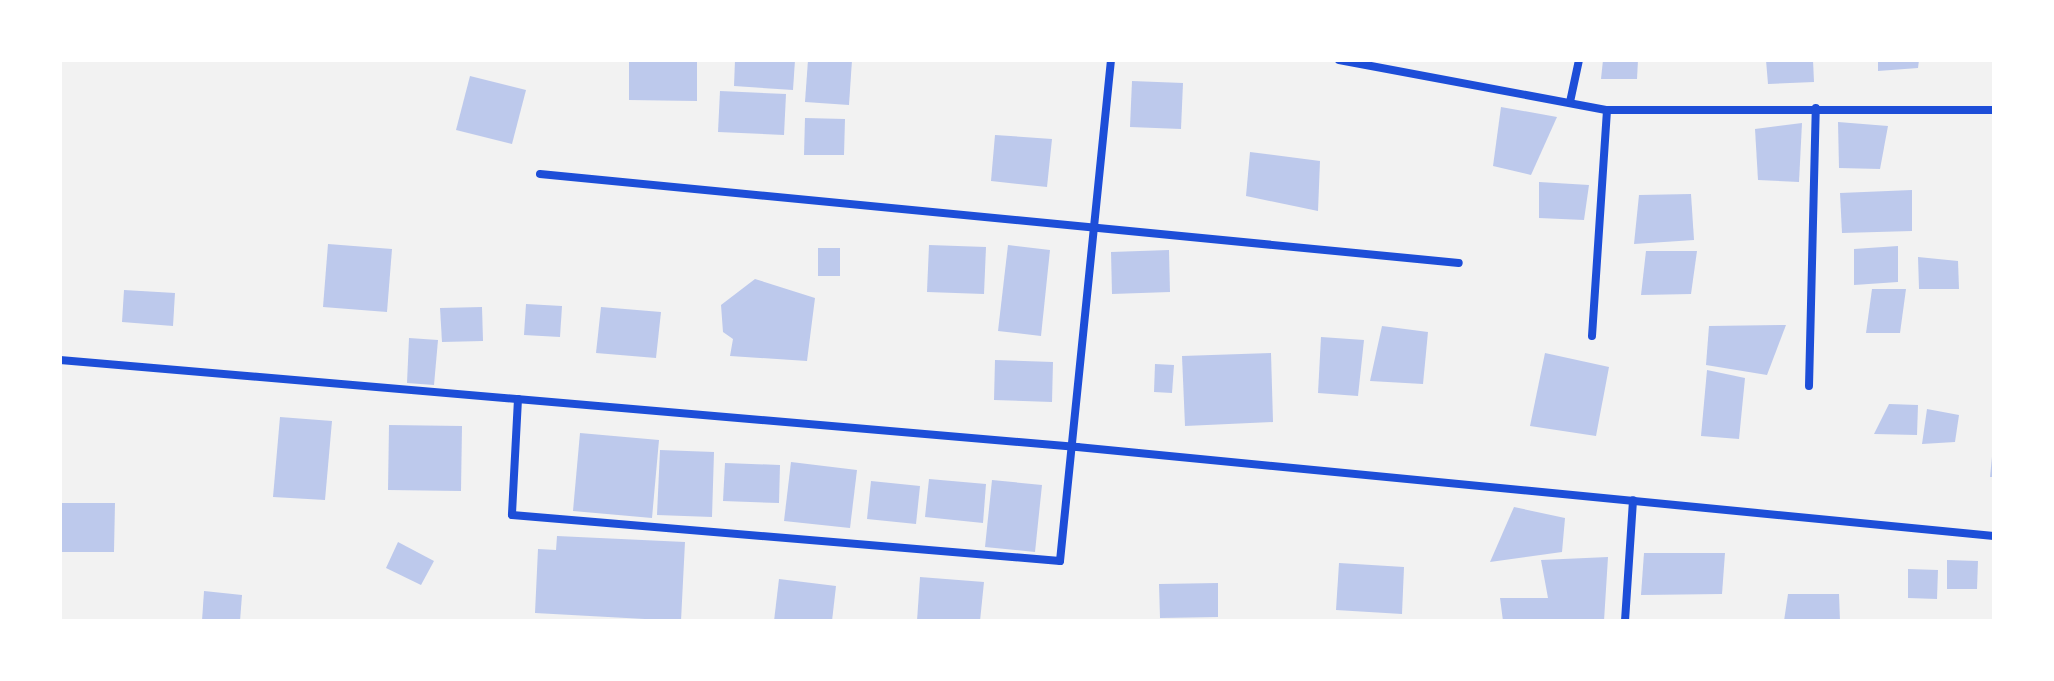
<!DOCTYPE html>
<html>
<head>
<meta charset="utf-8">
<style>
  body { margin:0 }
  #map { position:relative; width:2054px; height:681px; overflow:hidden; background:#f2f2f2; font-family:"Exo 2",sans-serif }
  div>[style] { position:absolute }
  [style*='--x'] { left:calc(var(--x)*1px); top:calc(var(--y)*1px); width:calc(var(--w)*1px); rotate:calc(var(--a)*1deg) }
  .building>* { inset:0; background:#bdc9ec }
  .minor>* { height:8px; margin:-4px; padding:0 4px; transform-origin:4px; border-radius:4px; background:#1d4ed8 }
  span { translate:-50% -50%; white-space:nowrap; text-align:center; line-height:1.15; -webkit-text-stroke:6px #fff; paint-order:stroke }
  .frame { position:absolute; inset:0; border:62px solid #fff; pointer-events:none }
</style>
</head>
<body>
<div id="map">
  <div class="building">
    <i style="clip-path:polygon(629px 60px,697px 60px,697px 101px,629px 100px)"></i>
    <i style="clip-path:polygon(735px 60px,795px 60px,793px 90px,734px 86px)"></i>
    <i style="clip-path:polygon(808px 60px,852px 60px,849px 105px,805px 102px)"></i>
    <i style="clip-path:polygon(1603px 60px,1638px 60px,1637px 79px,1601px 79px)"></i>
    <i style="clip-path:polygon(1766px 60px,1813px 60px,1814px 82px,1768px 84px)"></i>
    <i style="clip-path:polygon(1878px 60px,1919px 60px,1918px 68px,1878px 71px)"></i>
    <i style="clip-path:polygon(470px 76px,526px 90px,512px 144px,456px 130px)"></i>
    <i style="clip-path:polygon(1132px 81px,1183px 83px,1181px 129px,1130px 127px)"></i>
    <i style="clip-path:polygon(720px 91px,786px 94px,784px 135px,718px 132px)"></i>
    <i style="clip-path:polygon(1501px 107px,1557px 117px,1531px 175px,1493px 166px)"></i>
    <i style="clip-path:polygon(805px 118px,845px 119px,844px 155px,804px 155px)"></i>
    <i style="clip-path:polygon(1838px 122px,1888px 126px,1880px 169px,1839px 168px)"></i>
    <i style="clip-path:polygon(1802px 123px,1799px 182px,1758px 180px,1755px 129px)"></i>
    <i style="clip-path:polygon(995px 135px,1052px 139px,1047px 187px,991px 181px)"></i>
    <i style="clip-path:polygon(1250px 152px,1320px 161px,1318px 211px,1246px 196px)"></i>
    <i style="clip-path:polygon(1539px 182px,1589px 185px,1584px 220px,1539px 218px)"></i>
    <i style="clip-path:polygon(1912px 190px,1912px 231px,1842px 233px,1840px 193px)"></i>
    <i style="clip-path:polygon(1691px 194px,1694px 240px,1634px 244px,1639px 195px)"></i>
    <i style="clip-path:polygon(328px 244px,392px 249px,387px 312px,323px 307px)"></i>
    <i style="clip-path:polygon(929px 245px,986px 247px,984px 294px,927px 292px)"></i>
    <i style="clip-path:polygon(1008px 245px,1050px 250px,1041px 336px,998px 331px)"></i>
    <i style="clip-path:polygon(1898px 246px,1898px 282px,1854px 285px,1854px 249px)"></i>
    <i style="clip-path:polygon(818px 248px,840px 248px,840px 276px,818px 276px)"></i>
    <i style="clip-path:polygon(1169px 250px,1170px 292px,1112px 294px,1111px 252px)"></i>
    <i style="clip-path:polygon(1646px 251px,1697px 251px,1691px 294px,1641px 295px)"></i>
    <i style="clip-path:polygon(1918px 257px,1958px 261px,1959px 289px,1919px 289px)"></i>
    <i style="clip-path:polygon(755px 279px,815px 298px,807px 361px,730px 356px,733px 339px,723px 332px,721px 305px)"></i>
    <i style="clip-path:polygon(1872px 289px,1906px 289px,1900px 333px,1866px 333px)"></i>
    <i style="clip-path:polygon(124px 290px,175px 293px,173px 326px,122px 322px)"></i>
    <i style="clip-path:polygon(526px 304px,562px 306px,560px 337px,524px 335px)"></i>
    <i style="clip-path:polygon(482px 307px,483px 341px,442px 342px,440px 308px)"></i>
    <i style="clip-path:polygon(601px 307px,661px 312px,656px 358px,596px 353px)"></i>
    <i style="clip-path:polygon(1786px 325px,1767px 375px,1706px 365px,1709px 326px)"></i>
    <i style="clip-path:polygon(1382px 326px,1428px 332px,1423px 384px,1370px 381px)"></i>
    <i style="clip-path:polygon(1321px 337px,1364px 340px,1358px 396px,1318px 393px)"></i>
    <i style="clip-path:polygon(409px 338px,438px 340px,434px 385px,407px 383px)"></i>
    <i style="clip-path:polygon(1271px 353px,1273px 422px,1185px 426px,1182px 356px)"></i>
    <i style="clip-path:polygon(1545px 353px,1609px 367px,1596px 436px,1530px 426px)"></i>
    <i style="clip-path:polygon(995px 360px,1053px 362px,1052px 402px,994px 400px)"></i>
    <i style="clip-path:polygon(1155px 364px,1174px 365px,1172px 393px,1154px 392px)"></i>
    <i style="clip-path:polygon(1707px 370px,1745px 378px,1739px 439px,1701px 436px)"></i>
    <i style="clip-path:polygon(1889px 404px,1918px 405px,1917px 435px,1874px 434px)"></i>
    <i style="clip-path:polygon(1927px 409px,1959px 415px,1955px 442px,1922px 444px)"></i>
    <i style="clip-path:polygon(280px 417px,332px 421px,325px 500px,273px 497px)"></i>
    <i style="clip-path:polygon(389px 425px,462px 426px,461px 491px,388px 490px)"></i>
    <i style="clip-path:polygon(580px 433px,659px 440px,652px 518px,573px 511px)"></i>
    <i style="clip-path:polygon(660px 450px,714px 452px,712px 517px,657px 515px)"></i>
    <i style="clip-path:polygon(1992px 457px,1994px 457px,1994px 477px,1990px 477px)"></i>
    <i style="clip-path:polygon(791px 462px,857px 470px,850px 528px,784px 521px)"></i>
    <i style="clip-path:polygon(725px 463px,780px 465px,779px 503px,723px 501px)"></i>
    <i style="clip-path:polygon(929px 479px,986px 484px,983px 523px,925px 517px)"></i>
    <i style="clip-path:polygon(992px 480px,1042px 485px,1035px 552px,985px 547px)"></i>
    <i style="clip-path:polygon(871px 481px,920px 486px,916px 524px,867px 519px)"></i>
    <i style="clip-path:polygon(61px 503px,115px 503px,114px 552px,60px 552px)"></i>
    <i style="clip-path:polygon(1514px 507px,1565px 518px,1562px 552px,1490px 562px)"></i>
    <i style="clip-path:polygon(557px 536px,685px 542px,681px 621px,535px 613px,538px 549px,556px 550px)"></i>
    <i style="clip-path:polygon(398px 542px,434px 561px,421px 585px,386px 568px)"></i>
    <i style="clip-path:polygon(1644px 553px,1725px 553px,1722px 594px,1641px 595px)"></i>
    <i style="clip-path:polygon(1608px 557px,1604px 621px,1503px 621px,1500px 598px,1548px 598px,1541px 560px)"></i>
    <i style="clip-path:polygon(1947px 560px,1978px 561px,1977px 589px,1947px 589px)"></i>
    <i style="clip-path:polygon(1339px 563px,1404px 567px,1402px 614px,1336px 610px)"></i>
    <i style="clip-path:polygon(1908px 569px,1938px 570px,1937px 599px,1908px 598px)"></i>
    <i style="clip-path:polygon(920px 577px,984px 582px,980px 621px,917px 621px)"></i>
    <i style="clip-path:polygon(779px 579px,836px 586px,832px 621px,774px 621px)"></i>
    <i style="clip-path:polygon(1218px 583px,1218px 617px,1160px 618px,1159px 584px)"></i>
    <i style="clip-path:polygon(204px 591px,242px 595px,240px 621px,202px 621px)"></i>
    <i style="clip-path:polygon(1788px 594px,1839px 594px,1840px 621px,1784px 621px)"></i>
  </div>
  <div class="minor">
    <i style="--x:1339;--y:60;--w:273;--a:10.6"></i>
    <i style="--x:1607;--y:110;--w:387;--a:0"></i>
    <i style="--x:1570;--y:102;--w:43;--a:-77.9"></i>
    <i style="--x:540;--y:174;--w:923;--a:5.53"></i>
    <i style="--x:1592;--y:336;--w:226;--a:-86.2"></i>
    <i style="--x:60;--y:360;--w:1021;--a:4.89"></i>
    <i style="--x:1077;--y:447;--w:921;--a:5.54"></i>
    <i style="--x:1809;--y:386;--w:278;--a:-88.6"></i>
    <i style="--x:518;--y:399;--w:116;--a:93"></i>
    <i style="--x:512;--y:515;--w:550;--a:4.8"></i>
    <i style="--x:1060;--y:561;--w:504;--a:-84.19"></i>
    <i style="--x:1625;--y:621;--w:121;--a:-86.2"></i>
  </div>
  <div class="frame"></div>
</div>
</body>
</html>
